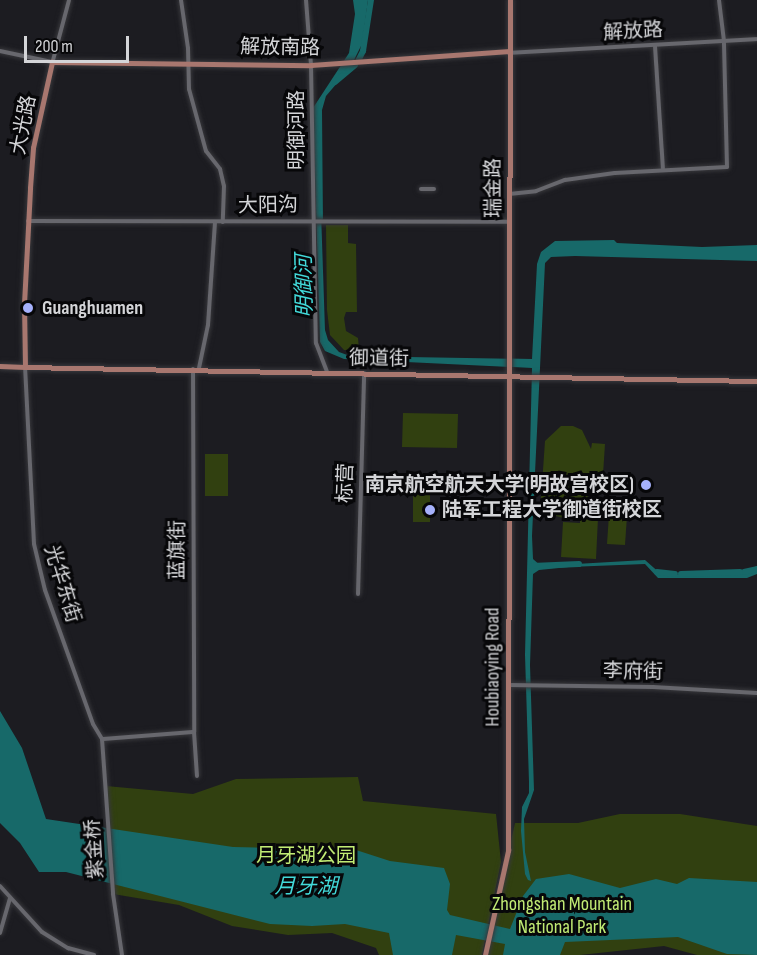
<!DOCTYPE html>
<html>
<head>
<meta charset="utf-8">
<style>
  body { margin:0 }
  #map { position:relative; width:757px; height:955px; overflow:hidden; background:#1c1c21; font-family:"Sofia Sans Condensed","Noto Sans SC",sans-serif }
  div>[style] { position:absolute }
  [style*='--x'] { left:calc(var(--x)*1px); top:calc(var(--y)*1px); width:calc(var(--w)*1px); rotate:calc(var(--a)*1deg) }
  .green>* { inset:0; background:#314010 }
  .water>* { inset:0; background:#176969 }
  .river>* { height:6px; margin:-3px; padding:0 3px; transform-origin:3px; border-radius:3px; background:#176969 }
  .roads { filter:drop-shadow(0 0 2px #38383c) drop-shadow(0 0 2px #38383c) }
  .minor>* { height:4px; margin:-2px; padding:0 2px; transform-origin:2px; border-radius:2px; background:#67676d }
  .major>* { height:4.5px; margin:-2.25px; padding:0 2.25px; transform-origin:2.25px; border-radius:2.25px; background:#a8776f }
  .dots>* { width:16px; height:16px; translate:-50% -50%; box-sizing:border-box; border:3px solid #070709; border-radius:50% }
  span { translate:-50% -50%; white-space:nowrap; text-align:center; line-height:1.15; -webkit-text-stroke:6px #070709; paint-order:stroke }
  .street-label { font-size:20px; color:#d4d5d8 }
  .poi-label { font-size:20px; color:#d4d5d8; font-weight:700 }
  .left { translate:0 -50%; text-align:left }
  .right { translate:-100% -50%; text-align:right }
  .park-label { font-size:20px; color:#c1eb74 }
  .water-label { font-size:21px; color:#42d9d9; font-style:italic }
  .scale { position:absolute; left:24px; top:36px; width:105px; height:27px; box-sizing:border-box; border:3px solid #d4d5d8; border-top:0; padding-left:8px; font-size:18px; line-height:21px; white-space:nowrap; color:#d4d5d8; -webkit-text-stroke:4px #070709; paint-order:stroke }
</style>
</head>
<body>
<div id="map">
  <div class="green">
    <i style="clip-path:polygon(326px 225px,348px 225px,348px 243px,356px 244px,357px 312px,346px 312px,344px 318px,346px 331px,358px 338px,359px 350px,344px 350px,330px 335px,327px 310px)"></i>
    <i style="clip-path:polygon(403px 413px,458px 414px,457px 448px,402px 447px)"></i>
    <i style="clip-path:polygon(561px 426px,573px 426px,582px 430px,591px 449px,592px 443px,605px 444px,602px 490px,588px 489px,587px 506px,574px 516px,563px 518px,553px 515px,541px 499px,545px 441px)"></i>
    <i style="clip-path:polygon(205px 454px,228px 454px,228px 496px,205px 496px)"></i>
    <i style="clip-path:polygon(413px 492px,430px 492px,430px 522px,413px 522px)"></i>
    <i style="clip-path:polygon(610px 500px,628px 501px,625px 545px,607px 544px)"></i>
    <i style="clip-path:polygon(580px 517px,598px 518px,596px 559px,561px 557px,563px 522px,580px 523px)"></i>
    <i style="clip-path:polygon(358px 777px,363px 801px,496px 814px,501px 862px,482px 955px,379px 955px,376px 948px,332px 933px,288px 935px,232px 926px,179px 905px,113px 894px,106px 786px,193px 794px,236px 779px)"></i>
    <i style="clip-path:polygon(620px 814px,680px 814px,757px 826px,757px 955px,697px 955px,664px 946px,580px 955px,485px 955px,515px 823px,578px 823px)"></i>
  </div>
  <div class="water">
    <i style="clip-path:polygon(353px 0,368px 0,362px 44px,350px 68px,326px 96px,318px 124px,325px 330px,328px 340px,339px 352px,350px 356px,532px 359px,537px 264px,541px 252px,555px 241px,614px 240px,617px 243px,702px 247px,757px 245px,757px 261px,575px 256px,551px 257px,545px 263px,532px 536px,533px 559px,541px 566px,645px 560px,662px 575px,728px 574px,742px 573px,757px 566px,757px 574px,747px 578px,658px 578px,645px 564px,569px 567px,539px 570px,533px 574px,530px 665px,534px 790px,524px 819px,525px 852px,531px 881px,528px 880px,525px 874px,521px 831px,522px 807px,529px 793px,529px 782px,525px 655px,532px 368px,344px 359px,325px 351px,320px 342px,313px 108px,349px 53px,355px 14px)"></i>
    <i style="clip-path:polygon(0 711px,22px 748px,46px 819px,233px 847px,356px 850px,390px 861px,444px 868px,450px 884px,447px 910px,450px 915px,510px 929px,523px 896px,536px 879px,569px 874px,620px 888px,656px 879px,677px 884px,689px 878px,757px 882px,757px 955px,727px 954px,678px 937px,565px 942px,560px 955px,503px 955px,505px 944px,456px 935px,452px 955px,393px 955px,389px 933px,345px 924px,312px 926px,270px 924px,66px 872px,39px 872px,20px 843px,0 823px)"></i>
  </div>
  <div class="river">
    <i style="--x:359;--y:59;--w:9;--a:-63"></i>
    <i style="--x:363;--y:51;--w:52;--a:-81.1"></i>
    <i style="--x:335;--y:82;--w:26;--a:-40"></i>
    <i style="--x:319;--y:111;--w:107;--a:89.5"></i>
    <i style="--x:532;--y:566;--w:47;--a:-2.4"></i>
    <i style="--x:657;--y:572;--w:18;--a:6"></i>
    <i style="--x:744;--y:572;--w:13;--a:-13"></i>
    <i style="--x:681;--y:574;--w:59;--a:-1.9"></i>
  </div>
  <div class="roads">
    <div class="minor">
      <i style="--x:181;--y:0;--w:49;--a:81.7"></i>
      <i style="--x:188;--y:48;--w:41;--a:88.6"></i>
      <i style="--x:189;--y:89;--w:64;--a:74.7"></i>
      <i style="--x:206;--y:151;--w:23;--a:52"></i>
      <i style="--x:220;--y:169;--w:17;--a:77"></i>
      <i style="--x:224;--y:186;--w:36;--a:92"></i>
      <i style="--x:306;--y:0;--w:65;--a:85.6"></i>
      <i style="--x:311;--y:65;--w:278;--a:89"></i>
      <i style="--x:316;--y:343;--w:31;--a:69"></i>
      <i style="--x:655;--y:46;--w:123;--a:86.3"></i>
      <i style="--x:0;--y:51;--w:53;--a:11.9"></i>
      <i style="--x:509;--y:53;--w:248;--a:-3.2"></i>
      <i style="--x:52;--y:64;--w:66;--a:-75.1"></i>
      <i style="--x:421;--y:189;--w:13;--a:0"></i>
      <i style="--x:509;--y:194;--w:27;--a:-6"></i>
      <i style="--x:536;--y:191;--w:31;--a:-21"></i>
      <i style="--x:565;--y:180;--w:50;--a:-8"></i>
      <i style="--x:615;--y:173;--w:112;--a:-3.1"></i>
      <i style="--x:727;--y:167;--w:126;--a:-91.4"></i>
      <i style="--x:724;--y:41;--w:41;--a:-97"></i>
      <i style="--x:28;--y:221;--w:481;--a:0.1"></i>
      <i style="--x:25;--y:366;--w:178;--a:87.1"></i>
      <i style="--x:34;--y:544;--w:47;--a:76.6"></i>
      <i style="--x:45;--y:590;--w:142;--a:70.3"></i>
      <i style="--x:93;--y:724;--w:17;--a:59"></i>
      <i style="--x:102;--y:739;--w:155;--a:85.9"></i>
      <i style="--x:113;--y:894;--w:62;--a:81.6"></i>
      <i style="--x:199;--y:368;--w:44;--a:-78.2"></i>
      <i style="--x:208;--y:325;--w:103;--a:-86.1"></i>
      <i style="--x:193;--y:369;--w:363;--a:89.8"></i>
      <i style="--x:194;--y:732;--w:44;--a:86.1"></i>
      <i style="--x:358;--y:594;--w:221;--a:-88.4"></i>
      <i style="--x:508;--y:685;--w:145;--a:0.8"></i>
      <i style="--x:653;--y:687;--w:104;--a:3.3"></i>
      <i style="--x:102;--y:739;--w:92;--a:-4.4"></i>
      <i style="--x:0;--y:886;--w:62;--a:47.6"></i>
      <i style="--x:42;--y:932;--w:31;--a:32"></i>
      <i style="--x:68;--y:948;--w:27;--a:15"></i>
      <i style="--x:0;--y:933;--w:35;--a:-74"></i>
    </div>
    <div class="major">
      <i style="--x:0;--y:366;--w:25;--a:2"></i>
      <i style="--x:25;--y:367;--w:63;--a:-90.9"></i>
      <i style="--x:24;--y:304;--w:116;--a:-87"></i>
      <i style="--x:30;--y:188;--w:40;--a:-85.7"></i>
      <i style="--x:33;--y:148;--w:88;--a:-77.5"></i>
      <i style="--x:52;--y:62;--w:259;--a:0.7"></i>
      <i style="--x:311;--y:65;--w:199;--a:-4"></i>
      <i style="--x:25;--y:367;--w:732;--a:1.1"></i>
      <i style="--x:485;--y:955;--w:107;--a:-77.5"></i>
      <i style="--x:508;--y:851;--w:851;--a:-89.87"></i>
    </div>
  </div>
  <div class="dots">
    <i style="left:28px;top:308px;background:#a6b1fc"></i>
    <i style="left:646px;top:485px;background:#a6b1fc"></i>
    <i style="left:430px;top:510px;background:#a6b1fc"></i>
  </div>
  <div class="street-label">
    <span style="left:633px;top:32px;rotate:-3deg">解放路</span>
    <span style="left:280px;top:48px;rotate:1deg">解放南路</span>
    <span style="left:24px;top:125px;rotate:-79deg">大光路</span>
    <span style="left:297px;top:130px;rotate:-90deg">明御河路</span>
    <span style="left:494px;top:188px;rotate:-90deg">瑞金路</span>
    <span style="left:268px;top:206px;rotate:-1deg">大阳沟</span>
    <span style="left:379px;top:359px;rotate:1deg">御道街</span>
    <span style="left:346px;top:483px;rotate:-88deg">标营</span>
    <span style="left:178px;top:550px;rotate:-90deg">蓝旗街</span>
    <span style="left:62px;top:584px;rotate:73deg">光华东街</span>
    <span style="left:493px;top:667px;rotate:-90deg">Houbiaoying Road</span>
    <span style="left:633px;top:672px;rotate:1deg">李府街</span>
    <span style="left:95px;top:849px;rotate:-93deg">紫金桥</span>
  </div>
  <div class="poi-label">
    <span class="left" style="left:42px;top:308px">Guanghuamen</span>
    <span class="right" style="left:634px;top:485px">南京航空航天大学(明故宫校区)</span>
    <span class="left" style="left:442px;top:510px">陆军工程大学御道街校区</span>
  </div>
  <div class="park-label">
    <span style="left:306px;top:856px">月牙湖公园</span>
    <span style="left:562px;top:916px">Zhongshan Mountain<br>National Park</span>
  </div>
  <div class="water-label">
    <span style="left:305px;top:286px;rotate:-91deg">明御河</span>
    <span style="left:306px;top:887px">月牙湖</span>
  </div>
  <div class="scale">200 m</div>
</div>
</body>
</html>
